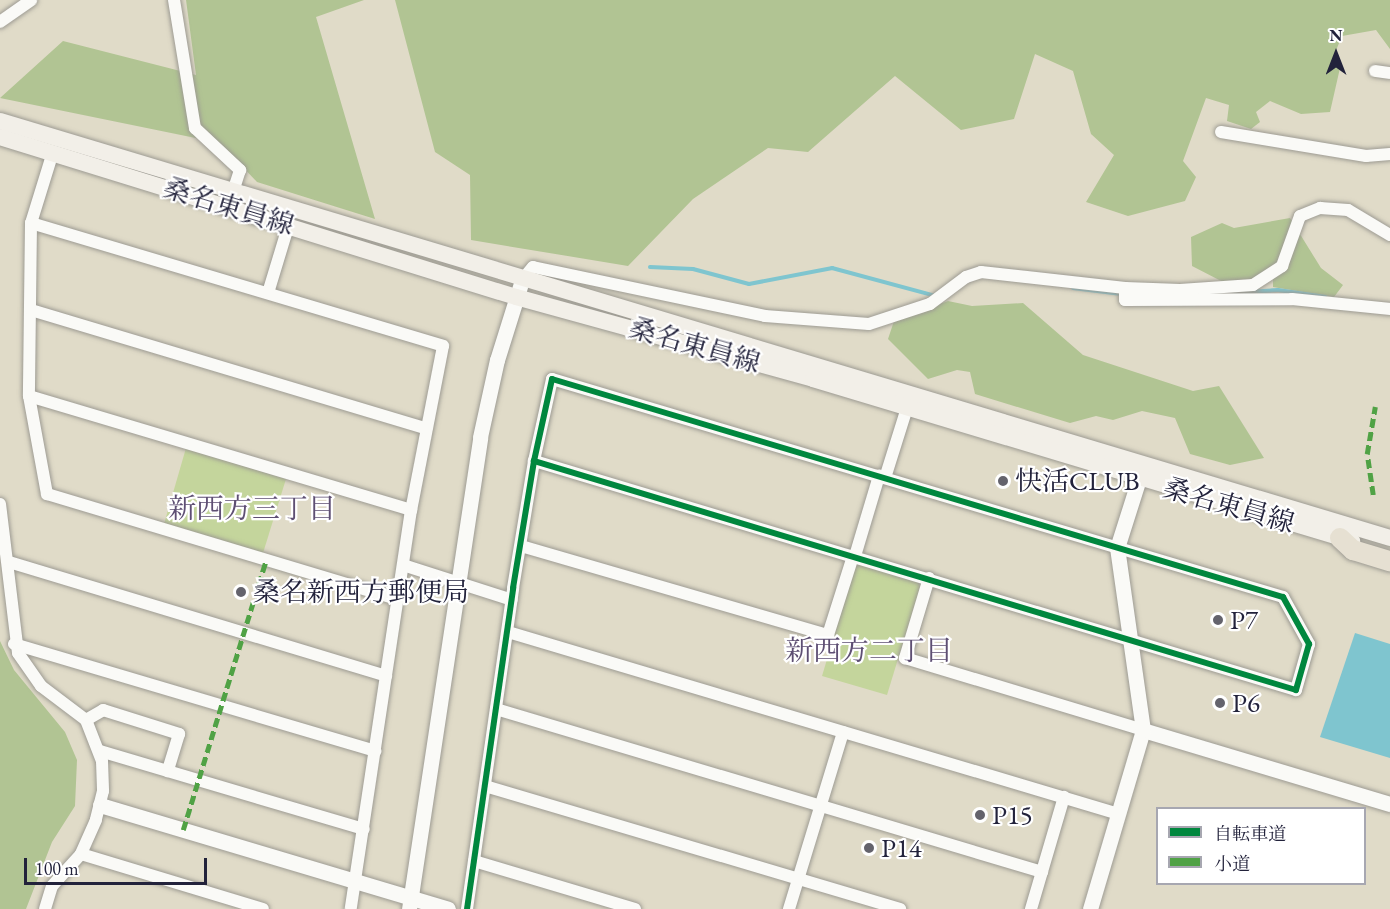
<!DOCTYPE html>
<html>
<head>
<meta charset="utf-8">
<style>
  body { margin:0 }
  #map { position:relative; width:1390px; height:909px; overflow:hidden; background:#e0dbc8; font-family:"EB Garamond","Noto Serif JP",serif }
  div>[style] { position:absolute }
  [style*='--x'] { left:calc(var(--x)*1px); top:calc(var(--y)*1px); width:calc(var(--w)*1px); rotate:calc(var(--a)*1deg) }
  .green>* { inset:0; background:#c4d59c }
  .forest>* { inset:0; background:#b1c493 }
  .water>* { inset:0; background:#7fc5cf }
  .stream>* { height:4px; margin:-2px; padding:0 2px; transform-origin:2px; border-radius:2px; background:#7fc5cf }
  .roads { filter:drop-shadow(0 0 2px #9d9b93) drop-shadow(0 0 2px #9d9b93) }
  .minor>* { height:12px; margin:-6px; padding:0 6px; transform-origin:6px; border-radius:6px; background:#fafaf7 }
  .tertiary>* { height:15px; margin:-7.5px; padding:0 7.5px; transform-origin:7.5px; border-radius:7.5px; background:#fafaf7 }
  .secondary>* { height:16px; margin:-8px; padding:0 8px; transform-origin:8px; border-radius:8px; background:#f2efe8 }
  .trunk>* { height:20px; margin:-10px; padding:0 10px; transform-origin:10px; border-radius:10px; background:#e6e0d2 }
  .quiet>* { height:4.5px; margin-top:-2.25px; transform-origin:0; background:repeating-linear-gradient(90deg,#50a245 0 9px,transparent 0 13.5px) }
  .cycleway>* { height:6px; margin:-3px; padding:0 3px; transform-origin:3px; border-radius:3px; background:#00873e }
  .dots>* { width:16px; height:16px; translate:-50% -50%; box-sizing:border-box; border:3px solid #fff; border-radius:50% }
  span { translate:-50% -50%; white-space:nowrap; text-align:center; line-height:1.15; -webkit-text-stroke:4.5px #fff; paint-order:stroke }
  .street-label { font-size:27px; color:#22223b }
  .poi-label { font-size:27px; color:#22223b }
  .left { translate:0 -50%; text-align:left }
  .neighbourhood-label { font-size:28px; color:#5e4f73 }
  .legend { position:absolute; left:1156px; top:807px; width:210px; height:78px; box-sizing:border-box; background:#fff; border:2px solid #a7a7b1; margin:0; padding:8px 10px; list-style:none; font-size:18px; color:#22223b }
  .legend li { display:flex; align-items:center; gap:12px; height:30px }
  .legend b { width:30px; border:2px solid #a7a7b1 }
  .north { position:absolute; left:1306px; top:24px; width:60px; height:60px; -webkit-text-stroke:4px #fff; paint-order:stroke; rotate:0deg; font-size:16px; font-weight:700; line-height:24px; text-align:center; color:#22223b }
  .north::after { content:''; display:block; margin:auto; width:21px; height:27px; background:#22223b; clip-path:polygon(50% 0,100% 100%,50% 72%,0 100%) }
  .scale { position:absolute; left:24px; top:858px; width:183px; height:27px; box-sizing:border-box; border:3px solid #22223b; border-top:0; padding-left:8px; font-size:18px; line-height:21px; white-space:nowrap; color:#22223b; -webkit-text-stroke:4px #fff; paint-order:stroke }
</style>
</head>
<body>
<div id="map">
  <div class="green">
    <i style="clip-path:polygon(186px 448px,286px 479px,263px 553px,164px 524px)"></i>
    <i style="clip-path:polygon(861px 564px,918px 581px,920px 587px,887px 695px,822px 676px,855px 566px)"></i>
  </div>
  <div class="forest">
    <i style="clip-path:polygon(186px 0,364px 0,316px 17px,375px 219px,257px 182px,220px 143px,0 98px,63px 41px,196px 75px)"></i>
    <i style="clip-path:polygon(395px 0,1390px 0,1390px 49px,1376px 30px,1342px 36px,1332px 60px,1340px 68px,1330px 112px,1301px 114px,1270px 101px,1256px 112px,1260px 122px,1251px 129px,1227px 121px,1229px 105px,1206px 98px,1183px 161px,1196px 177px,1185px 201px,1128px 216px,1086px 202px,1114px 155px,1091px 134px,1073px 71px,1035px 54px,1014px 119px,961px 130px,895px 76px,808px 152px,768px 148px,693px 199px,628px 266px,471px 240px,470px 175px,435px 152px)"></i>
    <i style="clip-path:polygon(1290px 218px,1321px 268px,1343px 285px,1334px 297px,1273px 287px,1273px 277px,1225px 283px,1192px 266px,1191px 237px,1222px 223px,1234px 228px)"></i>
    <i style="clip-path:polygon(948px 301px,972px 306px,1023px 303px,1083px 355px,1193px 391px,1219px 386px,1264px 458px,1230px 465px,1190px 454px,1175px 418px,1142px 411px,1113px 420px,1096px 416px,1070px 423px,975px 394px,970px 372px,957px 370px,928px 379px,888px 339px,894px 321px)"></i>
    <i style="clip-path:polygon(0 641px,14px 670px,65px 732px,77px 760px,75px 806px,52px 842px,26px 909px,0 909px)"></i>
  </div>
  <div class="water">
    <i style="clip-path:polygon(1355px 633px,1390px 644px,1390px 758px,1320px 737px)"></i>
  </div>
  <div class="stream">
    <i style="--x:650;--y:267;--w:43;--a:2.7"></i>
    <i style="--x:693;--y:269;--w:58;--a:15"></i>
    <i style="--x:749;--y:284;--w:85;--a:-10.9"></i>
    <i style="--x:832;--y:268;--w:108;--a:15.1"></i>
    <i style="--x:1073;--y:288;--w:49;--a:7"></i>
    <i style="--x:1228;--y:293;--w:50;--a:-3.4"></i>
    <i style="--x:1278;--y:290;--w:48;--a:8.5"></i>
  </div>
  <div class="roads">
    <div class="minor">
      <i style="--x:174;--y:0;--w:130;--a:80.7"></i>
      <i style="--x:195;--y:128;--w:62;--a:43"></i>
      <i style="--x:240;--y:170;--w:23;--a:108"></i>
      <i style="--x:0;--y:22;--w:38;--a:-35"></i>
      <i style="--x:1375;--y:71;--w:15;--a:8"></i>
      <i style="--x:1221;--y:132;--w:147;--a:9.4"></i>
      <i style="--x:1366;--y:156;--w:24;--a:-5"></i>
      <i style="--x:53;--y:152;--w:74;--a:107.2"></i>
      <i style="--x:31;--y:223;--w:173;--a:90.7"></i>
      <i style="--x:29;--y:396;--w:100;--a:79.6"></i>
      <i style="--x:47;--y:494;--w:366;--a:16.7"></i>
      <i style="--x:31;--y:223;--w:430;--a:16.6"></i>
      <i style="--x:443;--y:346;--w:167;--a:101"></i>
      <i style="--x:411;--y:510;--w:403;--a:98.6"></i>
      <i style="--x:522;--y:280;--w:17;--a:-50"></i>
      <i style="--x:533;--y:267;--w:237;--a:11.9"></i>
      <i style="--x:765;--y:316;--w:104;--a:4.4"></i>
      <i style="--x:869;--y:324;--w:64;--a:-18.2"></i>
      <i style="--x:930;--y:304;--w:45;--a:-36.9"></i>
      <i style="--x:966;--y:277;--w:16;--a:-18"></i>
      <i style="--x:981;--y:272;--w:145;--a:6.3"></i>
      <i style="--x:1125;--y:288;--w:55;--a:2.1"></i>
      <i style="--x:1180;--y:290;--w:73;--a:-3.9"></i>
      <i style="--x:1253;--y:285;--w:35;--a:-33"></i>
      <i style="--x:1282;--y:266;--w:53;--a:-70.2"></i>
      <i style="--x:1300;--y:216;--w:22;--a:-22"></i>
      <i style="--x:1320;--y:208;--w:28;--a:4"></i>
      <i style="--x:1348;--y:210;--w:49;--a:30.8"></i>
      <i style="--x:1125;--y:288;--w:12;--a:90"></i>
      <i style="--x:1125;--y:300;--w:167;--a:-0.3"></i>
      <i style="--x:1292;--y:299;--w:99;--a:5.8"></i>
      <i style="--x:268;--y:293;--w:72;--a:-73.1"></i>
      <i style="--x:31;--y:310;--w:410;--a:16.7"></i>
      <i style="--x:29;--y:396;--w:399;--a:16.6"></i>
      <i style="--x:885;--y:478;--w:73;--a:-72.6"></i>
      <i style="--x:0;--y:504;--w:150;--a:83.1"></i>
      <i style="--x:18;--y:653;--w:40;--a:55.1"></i>
      <i style="--x:41;--y:686;--w:56;--a:37.1"></i>
      <i style="--x:86;--y:720;--w:44;--a:68.7"></i>
      <i style="--x:102;--y:761;--w:30;--a:88"></i>
      <i style="--x:103;--y:791;--w:30;--a:104"></i>
      <i style="--x:96;--y:820;--w:37;--a:114"></i>
      <i style="--x:81;--y:854;--w:43;--a:132.2"></i>
      <i style="--x:52;--y:886;--w:24;--a:107"></i>
      <i style="--x:521;--y:546;--w:320;--a:16.2"></i>
      <i style="--x:828;--y:635;--w:83;--a:-72.4"></i>
      <i style="--x:855;--y:556;--w:84;--a:-73.3"></i>
      <i style="--x:9;--y:562;--w:394;--a:16.8"></i>
      <i style="--x:403;--y:565;--w:114;--a:17.8"></i>
      <i style="--x:929;--y:578;--w:84;--a:106.7"></i>
      <i style="--x:905;--y:658;--w:249;--a:16.8"></i>
      <i style="--x:508;--y:632;--w:638;--a:16.59"></i>
      <i style="--x:14;--y:644;--w:377;--a:16.5"></i>
      <i style="--x:496;--y:709;--w:570;--a:16.62"></i>
      <i style="--x:86;--y:720;--w:20;--a:-30"></i>
      <i style="--x:103;--y:710;--w:80;--a:17.5"></i>
      <i style="--x:179;--y:734;--w:39;--a:107"></i>
      <i style="--x:100;--y:751;--w:275;--a:16.5"></i>
      <i style="--x:485;--y:786;--w:433;--a:16.5"></i>
      <i style="--x:81;--y:854;--w:190;--a:16.8"></i>
      <i style="--x:474;--y:861;--w:168;--a:16.6"></i>
      <i style="--x:467;--y:909;--w:324;--a:-81.8"></i>
      <i style="--x:513;--y:588;--w:129;--a:-80.6"></i>
      <i style="--x:534;--y:461;--w:84;--a:-77.6"></i>
      <i style="--x:552;--y:379;--w:763;--a:16.61"></i>
      <i style="--x:1283;--y:597;--w:54;--a:61"></i>
      <i style="--x:1309;--y:644;--w:48;--a:105.8"></i>
      <i style="--x:1296;--y:690;--w:796;--a:-163.27"></i>
      <i style="--x:789;--y:909;--w:185;--a:-73"></i>
      <i style="--x:1031;--y:909;--w:117;--a:-73.6"></i>
    </div>
    <div class="tertiary">
      <i style="--x:1143;--y:730;--w:258;--a:16.7"></i>
      <i style="--x:100;--y:805;--w:363;--a:16.6"></i>
      <i style="--x:409;--y:909;--w:477;--a:-81.4"></i>
      <i style="--x:480;--y:437;--w:79;--a:-77.6"></i>
      <i style="--x:497;--y:360;--w:84;--a:-72.6"></i>
      <i style="--x:1090;--y:909;--w:187;--a:-73.5"></i>
      <i style="--x:1143;--y:730;--w:184;--a:-98.1"></i>
      <i style="--x:1117;--y:548;--w:86;--a:-72.4"></i>
    </div>
    <div class="secondary">
      <i style="--x:0;--y:121;--w:1451;--a:16.7"></i>
      <i style="--x:0;--y:137;--w:540;--a:17.23"></i>
      <i style="--x:516;--y:297;--w:308;--a:15.4"></i>
      <i style="--x:813;--y:379;--w:563;--a:16.73"></i>
    </div>
    <div class="trunk">
      <i style="--x:1340;--y:538;--w:18;--a:43"></i>
      <i style="--x:1353;--y:550;--w:39;--a:17"></i>
    </div>
  </div>
  <div class="quiet">
    <i style="--x:1373;--y:495;--w:41;--a:-98.3"></i>
    <i style="--x:1367;--y:454;--w:48;--a:-80.3"></i>
    <i style="--x:183;--y:830;--w:282;--a:-72.9"></i>
  </div>
  <div class="cycleway">
    <i style="--x:467;--y:909;--w:324;--a:-81.8"></i>
    <i style="--x:513;--y:588;--w:129;--a:-80.6"></i>
    <i style="--x:534;--y:461;--w:84;--a:-77.6"></i>
    <i style="--x:552;--y:379;--w:763;--a:16.61"></i>
    <i style="--x:1283;--y:597;--w:54;--a:61"></i>
    <i style="--x:1309;--y:644;--w:48;--a:105.8"></i>
    <i style="--x:1296;--y:690;--w:796;--a:-163.27"></i>
  </div>
  <div class="dots">
    <i style="left:1003px;top:481px;background:#64636c"></i>
    <i style="left:241px;top:592px;background:#64636c"></i>
    <i style="left:1218px;top:620px;background:#64636c"></i>
    <i style="left:1220px;top:703px;background:#64636c"></i>
    <i style="left:980px;top:815px;background:#64636c"></i>
    <i style="left:869px;top:848px;background:#64636c"></i>
  </div>
  <div class="street-label">
    <span style="left:229px;top:206px;rotate:17deg">桑名東員線</span>
    <span style="left:695px;top:345px;rotate:16deg">桑名東員線</span>
    <span style="left:1229px;top:505px;rotate:16deg">桑名東員線</span>
  </div>
  <div class="poi-label">
    <span class="left" style="left:1015px;top:481px">快活CLUB</span>
    <span class="left" style="left:253px;top:592px">桑名新西方郵便局</span>
    <span class="left" style="left:1230px;top:620px">P7</span>
    <span class="left" style="left:1232px;top:703px">P6</span>
    <span class="left" style="left:992px;top:815px">P15</span>
    <span class="left" style="left:881px;top:848px">P14</span>
  </div>
  <div class="neighbourhood-label">
    <span style="left:252px;top:508px">新西方三丁目</span>
    <span style="left:869px;top:650px">新西方二丁目</span>
  </div>
  <ul class="legend">
  <li><b style="height:8px;background:#00873e"></b>自転車道</li>
  <li><b style="height:8px;background:#50a245"></b>小道</li>
  </ul>
  <div class="north">N</div>
  <div class="scale">100 m</div>
</div>
</body>
</html>
